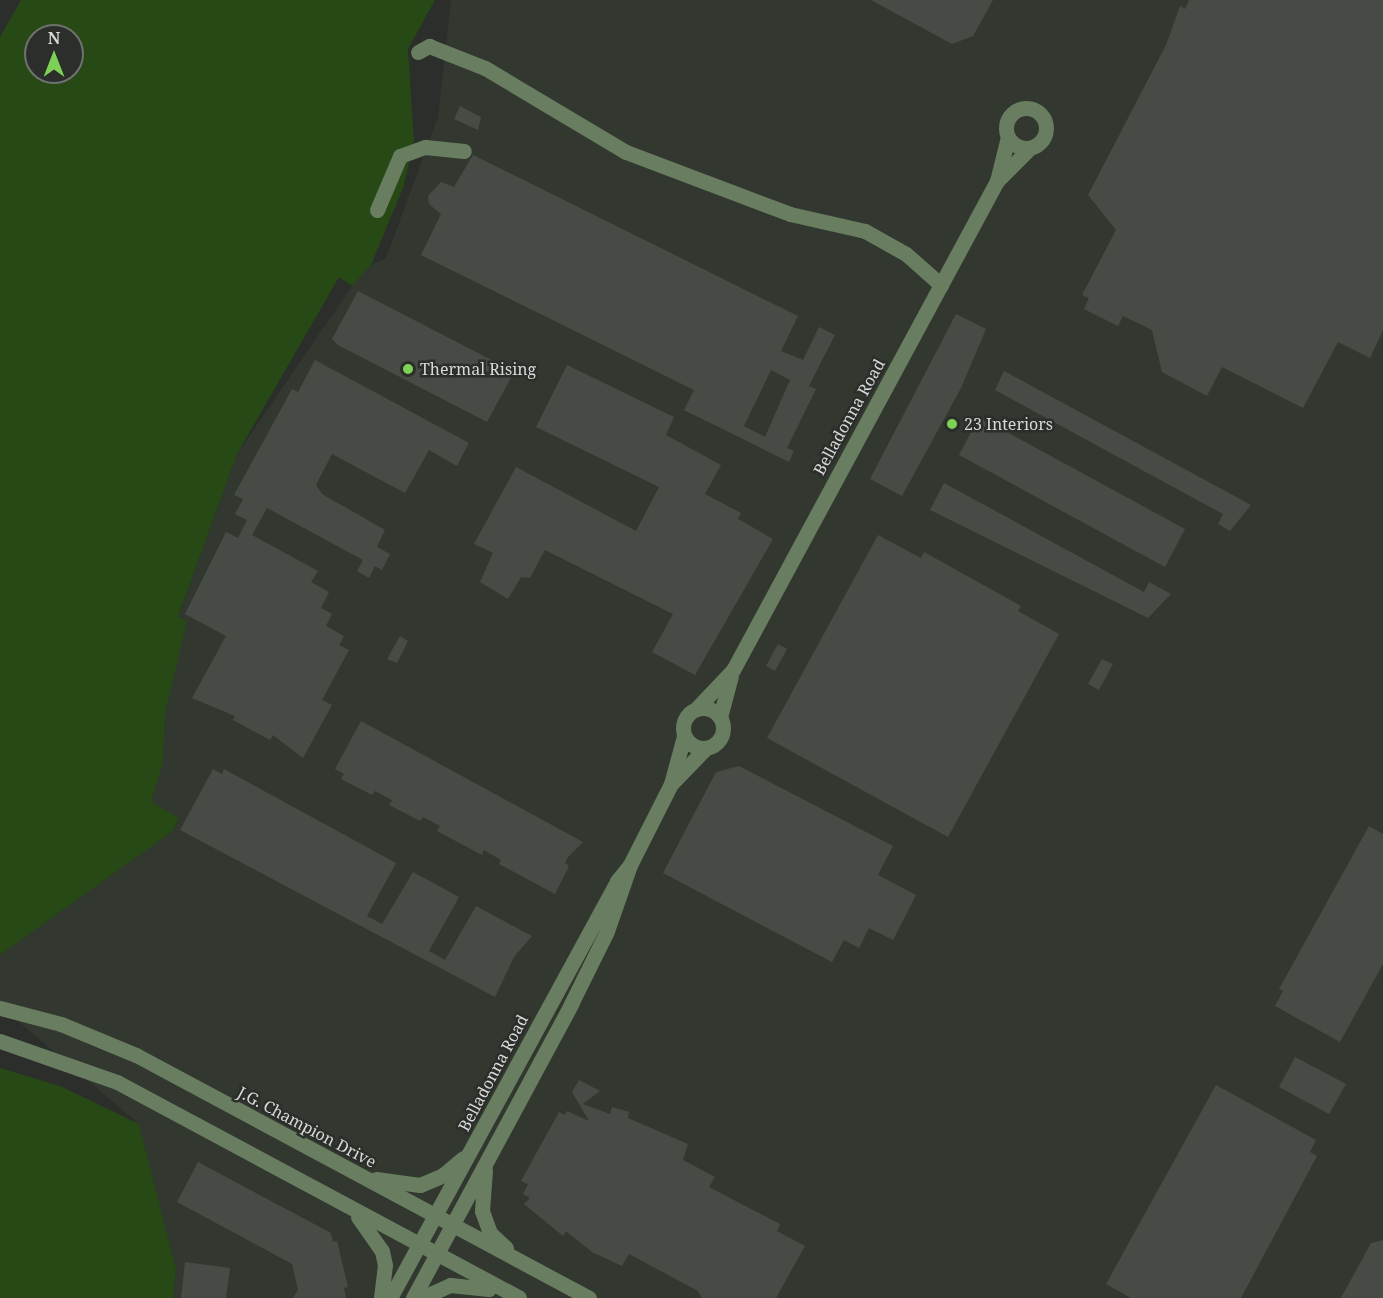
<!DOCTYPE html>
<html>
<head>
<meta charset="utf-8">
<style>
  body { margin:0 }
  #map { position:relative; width:1383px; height:1298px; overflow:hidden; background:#2b2e2a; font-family:"Noto Serif",serif }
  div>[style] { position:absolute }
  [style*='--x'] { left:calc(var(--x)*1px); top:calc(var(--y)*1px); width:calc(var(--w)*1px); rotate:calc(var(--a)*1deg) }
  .built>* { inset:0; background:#32382f }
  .green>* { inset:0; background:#274916 }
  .building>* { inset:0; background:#474b46 }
  .minor>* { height:15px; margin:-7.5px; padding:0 7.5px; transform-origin:7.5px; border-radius:7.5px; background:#697e60 }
  .minor>.ring { margin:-7.5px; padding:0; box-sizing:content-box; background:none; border:15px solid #697e60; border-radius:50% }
  .dots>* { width:16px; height:16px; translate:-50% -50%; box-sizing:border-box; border:3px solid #2b2e2a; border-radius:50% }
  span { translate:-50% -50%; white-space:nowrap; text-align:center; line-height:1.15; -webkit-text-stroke:5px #2b2e2a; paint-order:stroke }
  .poi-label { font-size:16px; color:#d7d9d6 }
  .left { translate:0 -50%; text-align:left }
  .street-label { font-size:16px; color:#d7d9d6 }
  .north { position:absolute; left:24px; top:24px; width:60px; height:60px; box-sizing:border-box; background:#2b2e2a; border:2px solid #70726f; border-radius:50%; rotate:0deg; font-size:16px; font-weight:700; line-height:24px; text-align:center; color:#d7d9d6 }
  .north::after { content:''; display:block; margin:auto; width:21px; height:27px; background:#7dd154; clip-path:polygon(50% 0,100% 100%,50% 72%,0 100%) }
</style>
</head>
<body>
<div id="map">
  <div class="built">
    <i style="clip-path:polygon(451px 0,1383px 0,1383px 1298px,173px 1298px,176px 1269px,139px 1124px,0 1006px,0 955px,173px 831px,179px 819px,151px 802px,163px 762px,165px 714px,186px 621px,178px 618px,237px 454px,352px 286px,371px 265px,386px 258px,438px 117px)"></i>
  </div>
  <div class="green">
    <i style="clip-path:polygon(evenodd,21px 0,435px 0,408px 49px,414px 142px,403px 188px,371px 265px,352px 286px,339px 277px,237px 454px,178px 617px,187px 621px,165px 714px,163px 762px,151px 802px,179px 818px,173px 831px,0 955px,0 37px,21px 0,36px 36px,72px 36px,72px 72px,36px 72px,36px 36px)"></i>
    <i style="clip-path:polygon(0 1068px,60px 1086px,139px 1124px,176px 1269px,173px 1298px,0 1298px)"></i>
  </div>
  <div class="building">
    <i style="clip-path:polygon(871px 0,993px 0,973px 36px,952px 44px)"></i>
    <i style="clip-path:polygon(1189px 0,1383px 0,1383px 330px,1370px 358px,1338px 342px,1303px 408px,1222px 367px,1207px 396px,1162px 372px,1152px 330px,1123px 316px,1118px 326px,1084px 309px,1089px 298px,1082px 295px,1116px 230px,1088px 195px,1166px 45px,1180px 6px,1185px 9px)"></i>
    <i style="clip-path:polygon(460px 106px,481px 117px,478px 130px,454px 119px)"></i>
    <i style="clip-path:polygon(evenodd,473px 155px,798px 316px,781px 351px,803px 360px,819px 327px,835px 335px,809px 386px,816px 389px,787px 448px,794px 451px,789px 462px,684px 410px,694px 390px,421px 255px,441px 214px,429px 204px,428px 196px,441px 182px,454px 187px,473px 155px,771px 370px,790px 380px,765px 437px,744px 426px,771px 370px)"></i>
    <i style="clip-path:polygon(358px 291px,507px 368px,513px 374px,487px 422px,338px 345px,332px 339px)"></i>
    <i style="clip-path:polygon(956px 314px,986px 329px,961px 388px,902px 496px,870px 479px)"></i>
    <i style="clip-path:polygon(315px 360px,469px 443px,457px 466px,429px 450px,405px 493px,332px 454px,316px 485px,322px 494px,385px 530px,377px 547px,390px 554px,382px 570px,375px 566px,369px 578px,357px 571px,363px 560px,267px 508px,252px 535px,318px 571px,311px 582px,329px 592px,321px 608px,332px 614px,326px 626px,344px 636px,339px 645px,349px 650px,322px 700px,332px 705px,303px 758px,273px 735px,270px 740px,233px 720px,235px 716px,192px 698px,226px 636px,185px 614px,226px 532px,238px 538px,247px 520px,235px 514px,243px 499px,234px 495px,292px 389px,298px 392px)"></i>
    <i style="clip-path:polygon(567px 365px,674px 417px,666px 435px,721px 465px,705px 494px,741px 513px,738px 519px,773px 539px,695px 675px,652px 652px,673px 614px,545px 550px,530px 578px,521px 577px,508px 599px,480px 582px,493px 553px,474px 544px,516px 467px,636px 531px,659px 487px,536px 427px)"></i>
    <i style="clip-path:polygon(1004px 371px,1251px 505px,1230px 531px,1218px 524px,1223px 514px,995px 390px)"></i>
    <i style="clip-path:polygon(979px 417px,1185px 529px,1165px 567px,959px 455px)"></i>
    <i style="clip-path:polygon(944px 483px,1144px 592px,1149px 582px,1171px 594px,1148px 618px,930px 510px)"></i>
    <i style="clip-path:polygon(878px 535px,921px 558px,924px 552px,1021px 606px,1018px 611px,1059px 634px,948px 837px,767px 738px)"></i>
    <i style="clip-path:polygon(400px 636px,408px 641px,397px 663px,387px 659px)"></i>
    <i style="clip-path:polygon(778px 644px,787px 649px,775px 671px,766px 666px)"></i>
    <i style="clip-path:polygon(1102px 659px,1113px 664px,1099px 690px,1088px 684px)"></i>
    <i style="clip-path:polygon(361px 721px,583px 842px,568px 857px,565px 863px,569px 866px,555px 894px,499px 864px,501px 860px,484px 850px,482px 855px,437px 831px,440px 826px,423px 817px,420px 821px,389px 805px,392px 800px,375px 791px,372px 795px,341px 779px,344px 774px,335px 769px)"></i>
    <i style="clip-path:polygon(739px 766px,893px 846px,878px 875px,916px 895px,893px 940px,869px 928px,859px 948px,844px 940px,832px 962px,663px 873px,716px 772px)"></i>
    <i style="clip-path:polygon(213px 769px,222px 774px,224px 769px,396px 863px,367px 916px,382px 924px,413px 872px,459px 897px,429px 951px,445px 960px,476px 906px,532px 936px,514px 957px,495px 997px,180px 830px)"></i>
    <i style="clip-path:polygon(1369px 826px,1383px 834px,1383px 964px,1340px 1042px,1275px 1006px,1283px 991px,1279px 989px)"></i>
    <i style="clip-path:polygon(1295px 1057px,1346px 1084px,1329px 1114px,1279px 1087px)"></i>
    <i style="clip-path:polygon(579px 1080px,600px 1091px,583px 1104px,610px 1114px,612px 1107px,629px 1112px,628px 1118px,688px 1144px,683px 1160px,715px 1177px,709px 1187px,780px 1224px,777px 1231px,805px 1246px,776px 1298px,702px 1298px,698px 1291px,629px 1254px,622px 1266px,592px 1252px,566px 1231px,563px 1236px,524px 1204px,530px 1198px,523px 1194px,528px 1184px,521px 1181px,559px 1112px,565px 1115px,567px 1111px,589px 1121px,572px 1092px)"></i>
    <i style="clip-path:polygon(1216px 1085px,1316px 1140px,1310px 1152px,1317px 1156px,1241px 1298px,1131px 1298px,1106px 1284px)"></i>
    <i style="clip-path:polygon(198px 1162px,331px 1233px,333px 1242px,337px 1241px,348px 1287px,344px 1288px,346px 1298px,293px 1298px,298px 1290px,292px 1264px,177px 1202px)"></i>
    <i style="clip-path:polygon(1383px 1240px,1383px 1298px,1341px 1298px,1371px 1243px)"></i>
    <i style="clip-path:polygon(185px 1262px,230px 1268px,226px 1298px,181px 1298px)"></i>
  </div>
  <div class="minor">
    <i style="--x:418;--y:52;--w:13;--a:-29"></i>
    <i style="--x:429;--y:46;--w:60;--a:21.4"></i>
    <i style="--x:485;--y:68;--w:164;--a:30.8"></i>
    <i style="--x:626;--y:152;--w:175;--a:20.7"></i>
    <i style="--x:790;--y:214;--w:77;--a:12.8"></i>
    <i style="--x:865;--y:231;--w:47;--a:29.3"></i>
    <i style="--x:906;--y:254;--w:47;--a:41.5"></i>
    <i class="ring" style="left:1006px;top:108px;width:25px;height:25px"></i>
    <i style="--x:997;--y:181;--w:47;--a:-45"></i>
    <i style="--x:377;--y:210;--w:59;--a:-66.9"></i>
    <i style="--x:400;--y:156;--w:27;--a:-20"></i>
    <i style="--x:425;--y:147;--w:39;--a:6"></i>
    <i class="ring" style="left:683px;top:708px;width:25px;height:25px"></i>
    <i style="--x:697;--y:708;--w:52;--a:-46.5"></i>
    <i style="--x:733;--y:670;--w:556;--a:-61.64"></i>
    <i style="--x:997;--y:181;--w:45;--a:-76"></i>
    <i style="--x:720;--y:717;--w:42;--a:-75"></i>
    <i style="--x:673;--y:782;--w:47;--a:-45.9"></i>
    <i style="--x:0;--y:1008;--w:63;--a:14.7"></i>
    <i style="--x:61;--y:1024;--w:81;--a:22.5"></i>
    <i style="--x:136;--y:1055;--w:514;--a:28.21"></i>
    <i style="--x:0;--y:1041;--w:124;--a:19.3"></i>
    <i style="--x:117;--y:1082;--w:456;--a:28.2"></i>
    <i style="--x:485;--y:1170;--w:41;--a:94.2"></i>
    <i style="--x:482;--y:1211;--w:23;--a:70"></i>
    <i style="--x:490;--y:1233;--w:22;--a:43"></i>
    <i style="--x:376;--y:1179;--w:44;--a:7.8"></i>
    <i style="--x:420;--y:1185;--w:25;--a:-23"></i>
    <i style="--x:443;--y:1175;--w:26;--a:-40"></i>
    <i style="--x:358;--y:1217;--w:42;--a:54.8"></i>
    <i style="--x:382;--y:1251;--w:14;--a:78"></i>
    <i style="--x:385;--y:1265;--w:33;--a:97"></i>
    <i style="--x:390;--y:1298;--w:475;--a:-61.4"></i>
    <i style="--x:617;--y:881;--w:21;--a:-51"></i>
    <i style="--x:630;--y:865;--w:91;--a:-63.2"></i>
    <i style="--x:671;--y:784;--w:50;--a:-74.8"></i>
    <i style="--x:413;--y:1298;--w:334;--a:-61.7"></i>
    <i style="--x:571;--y:1004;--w:81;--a:-63.7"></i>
    <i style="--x:607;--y:931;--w:67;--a:-70.8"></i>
    <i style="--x:421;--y:1298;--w:32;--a:-24"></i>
    <i style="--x:450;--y:1285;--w:39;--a:6"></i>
  </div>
  <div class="dots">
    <i style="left:408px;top:369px;background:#7dd154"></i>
    <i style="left:952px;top:424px;background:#7dd154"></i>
  </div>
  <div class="poi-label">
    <span class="left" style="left:420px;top:369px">Thermal Rising</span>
    <span class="left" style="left:964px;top:424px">23 Interiors</span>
  </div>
  <div class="street-label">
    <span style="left:849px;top:417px;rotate:-61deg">Belladonna Road</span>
    <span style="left:493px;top:1073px;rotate:-62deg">Belladonna Road</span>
    <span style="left:307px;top:1127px;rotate:28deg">J.G. Champion Drive</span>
  </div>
  <div class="north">N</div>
</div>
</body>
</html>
